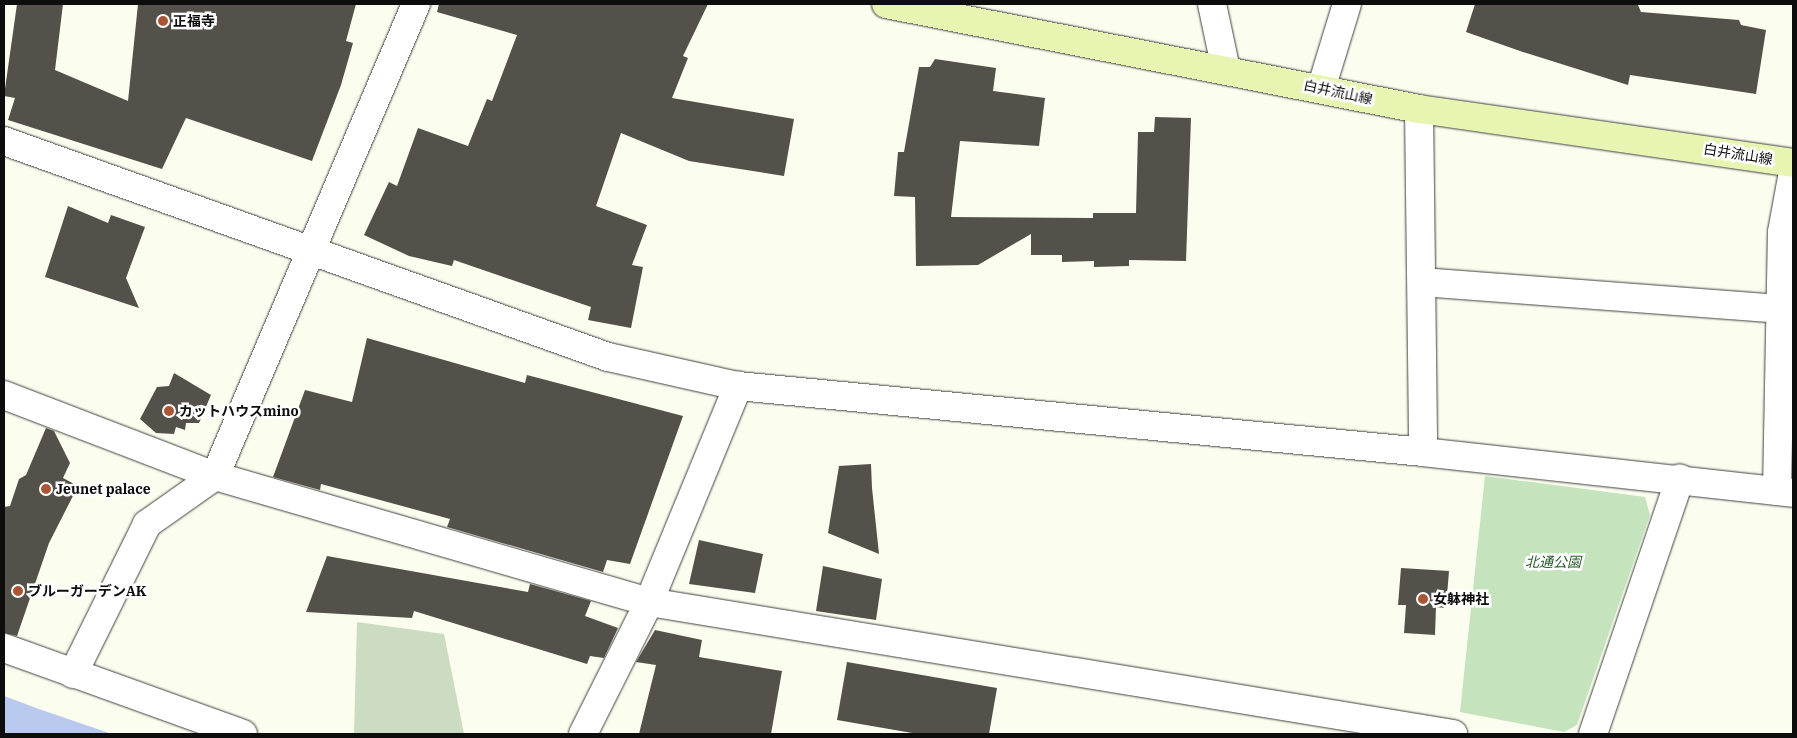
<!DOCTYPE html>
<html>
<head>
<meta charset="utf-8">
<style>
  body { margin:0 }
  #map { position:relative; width:1797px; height:738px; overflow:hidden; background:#fbfdef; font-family:"IBM Plex Serif","Noto Sans JP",serif }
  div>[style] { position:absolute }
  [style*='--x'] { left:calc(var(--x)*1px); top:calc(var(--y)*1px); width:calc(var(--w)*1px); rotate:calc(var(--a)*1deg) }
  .green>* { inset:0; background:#c5e3bd }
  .cemetery>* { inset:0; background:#ccdcc2 }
  .water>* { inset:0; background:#bacaee }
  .building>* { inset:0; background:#54514b }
  .roads { filter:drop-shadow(0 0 1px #404040) drop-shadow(0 0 1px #404040) }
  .minor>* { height:28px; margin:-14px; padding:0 14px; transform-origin:14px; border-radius:14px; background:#fff }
  .secondary>* { height:28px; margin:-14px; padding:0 14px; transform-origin:14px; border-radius:14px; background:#e8f5b2 }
  .dots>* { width:14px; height:14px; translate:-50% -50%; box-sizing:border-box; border:2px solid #fff; border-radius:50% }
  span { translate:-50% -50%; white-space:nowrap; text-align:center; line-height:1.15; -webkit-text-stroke:5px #fff; paint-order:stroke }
  .poi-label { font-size:14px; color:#0d0d0d; font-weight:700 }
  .left { translate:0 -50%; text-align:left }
  .street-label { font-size:14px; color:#0d0d0d }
  .park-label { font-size:14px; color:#265c2b; font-style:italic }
  .frame { position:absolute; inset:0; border:5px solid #0d0d0d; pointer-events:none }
</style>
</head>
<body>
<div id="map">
  <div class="green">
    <i style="clip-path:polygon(1485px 476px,1645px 497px,1650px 515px,1577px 725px,1564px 732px,1460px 712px)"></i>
  </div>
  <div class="cemetery">
    <i style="clip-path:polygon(357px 622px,444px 634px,464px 734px,354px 734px)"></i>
  </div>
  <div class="water">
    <i style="clip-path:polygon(4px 696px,39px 709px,112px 734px,4px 734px)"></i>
  </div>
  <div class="building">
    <i style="clip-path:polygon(17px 4px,63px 4px,55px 70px,128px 101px,138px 4px,356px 4px,346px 41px,353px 43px,341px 85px,312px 161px,186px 118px,162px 169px,8px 120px,15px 98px,4px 96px)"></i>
    <i style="clip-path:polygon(439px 4px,708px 4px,683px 56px,688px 58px,672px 98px,794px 119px,784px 176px,689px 161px,621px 133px,596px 206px,647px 225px,632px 265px,643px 267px,631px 328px,588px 320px,591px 307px,454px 260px,452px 266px,409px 256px,364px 235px,389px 182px,397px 186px,418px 128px,468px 146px,487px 99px,492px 101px,517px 35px,437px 12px)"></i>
    <i style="clip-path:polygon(1475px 4px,1626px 4px,1638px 5px,1641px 12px,1739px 20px,1741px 25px,1766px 30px,1756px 94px,1630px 75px,1628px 85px,1520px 51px,1466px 32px)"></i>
    <i style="clip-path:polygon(935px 59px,996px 68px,993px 91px,1045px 98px,1039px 146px,960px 141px,951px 217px,1093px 218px,1093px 213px,1136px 213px,1138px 132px,1154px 132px,1155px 117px,1191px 118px,1186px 261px,1129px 260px,1129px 266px,1094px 267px,1094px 261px,1062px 262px,1062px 255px,1031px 255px,1031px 234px,978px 265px,916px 266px,915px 197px,894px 196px,898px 152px,904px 152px,919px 67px,930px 67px)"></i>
    <i style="clip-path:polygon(68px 206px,108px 223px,111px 215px,145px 227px,126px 278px,139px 308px,45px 277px)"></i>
    <i style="clip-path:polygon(367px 338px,525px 383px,527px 375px,683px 416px,630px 564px,607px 560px,603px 572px,447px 527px,450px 519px,321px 484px,320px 490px,273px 477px,305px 390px,352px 402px)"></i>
    <i style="clip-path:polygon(174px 373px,211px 395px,199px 423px,186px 423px,185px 430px,176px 427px,174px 434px,156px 433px,140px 419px,157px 387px,169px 386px)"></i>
    <i style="clip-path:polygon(46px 428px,54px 431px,70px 463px,63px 478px,78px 486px,49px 543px,17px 636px,4px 633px,4px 507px,10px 506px,19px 479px,26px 475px)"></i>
    <i style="clip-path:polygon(871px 464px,872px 488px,879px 554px,828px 533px,839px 466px)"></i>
    <i style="clip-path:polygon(699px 540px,763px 554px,755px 593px,689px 584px)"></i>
    <i style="clip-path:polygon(327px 556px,528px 592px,530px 584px,591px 601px,585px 616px,618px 628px,604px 658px,590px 656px,587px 664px,414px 611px,412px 618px,306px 612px)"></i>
    <i style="clip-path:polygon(823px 566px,882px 579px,876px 620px,816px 611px)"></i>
    <i style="clip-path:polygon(1401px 568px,1449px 571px,1446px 608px,1436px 607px,1435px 635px,1404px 633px,1406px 605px,1398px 605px)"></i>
    <i style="clip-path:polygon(655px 630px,702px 640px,699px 657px,782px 671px,771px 734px,639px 734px,656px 665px,636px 662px)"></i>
    <i style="clip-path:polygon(847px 662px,997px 688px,989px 734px,918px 734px,837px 720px)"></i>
  </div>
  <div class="roads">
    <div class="minor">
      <i style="--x:1212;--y:4;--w:67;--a:78"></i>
      <i style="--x:1321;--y:89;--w:89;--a:-73"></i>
      <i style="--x:1419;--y:109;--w:343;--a:89.3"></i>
      <i style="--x:4;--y:141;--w:641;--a:19.68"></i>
      <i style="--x:608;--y:357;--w:133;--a:12.6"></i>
      <i style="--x:738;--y:386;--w:688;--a:5.5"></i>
      <i style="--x:1423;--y:452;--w:372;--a:6.3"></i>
      <i style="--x:1422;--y:282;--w:358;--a:4.3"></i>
      <i style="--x:4;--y:395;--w:226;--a:21"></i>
      <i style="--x:215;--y:476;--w:452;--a:16.2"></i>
      <i style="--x:649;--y:602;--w:815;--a:9.32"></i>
      <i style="--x:1777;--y:491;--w:259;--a:-88.9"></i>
      <i style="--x:1782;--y:232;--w:61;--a:-79.6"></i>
      <i style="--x:4;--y:648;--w:254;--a:19.8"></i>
      <i style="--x:73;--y:674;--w:167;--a:-63.7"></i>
      <i style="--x:147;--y:524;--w:83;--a:-35.2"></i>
      <i style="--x:215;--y:476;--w:513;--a:-66.93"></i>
      <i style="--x:583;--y:734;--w:148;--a:-63.4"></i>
      <i style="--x:649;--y:602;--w:234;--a:-67.6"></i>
      <i style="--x:1593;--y:734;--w:270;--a:-71.2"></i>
    </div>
    <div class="secondary">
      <i style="--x:886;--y:4;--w:543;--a:11.14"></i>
      <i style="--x:1419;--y:109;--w:378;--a:8.2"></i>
    </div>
  </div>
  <div class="dots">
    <i style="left:163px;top:21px;background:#ab5537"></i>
    <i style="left:169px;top:411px;background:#ab5537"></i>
    <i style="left:46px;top:489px;background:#ab5537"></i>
    <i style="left:18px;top:591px;background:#ab5537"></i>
    <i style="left:1423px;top:599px;background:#ab5537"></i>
  </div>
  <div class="poi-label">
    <span class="left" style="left:173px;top:21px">正福寺</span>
    <span class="left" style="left:179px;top:411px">カットハウスmino</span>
    <span class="left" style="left:56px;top:489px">Jeunet palace</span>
    <span class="left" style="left:28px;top:591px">ブルーガーデンAK</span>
    <span class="left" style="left:1433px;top:599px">女躰神社</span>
  </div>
  <div class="street-label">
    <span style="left:1338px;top:92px;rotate:12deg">白井流山線</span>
    <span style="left:1738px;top:154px;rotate:9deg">白井流山線</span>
  </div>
  <div class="park-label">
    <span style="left:1553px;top:562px">北通公園</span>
  </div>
  <div class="frame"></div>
</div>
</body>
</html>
